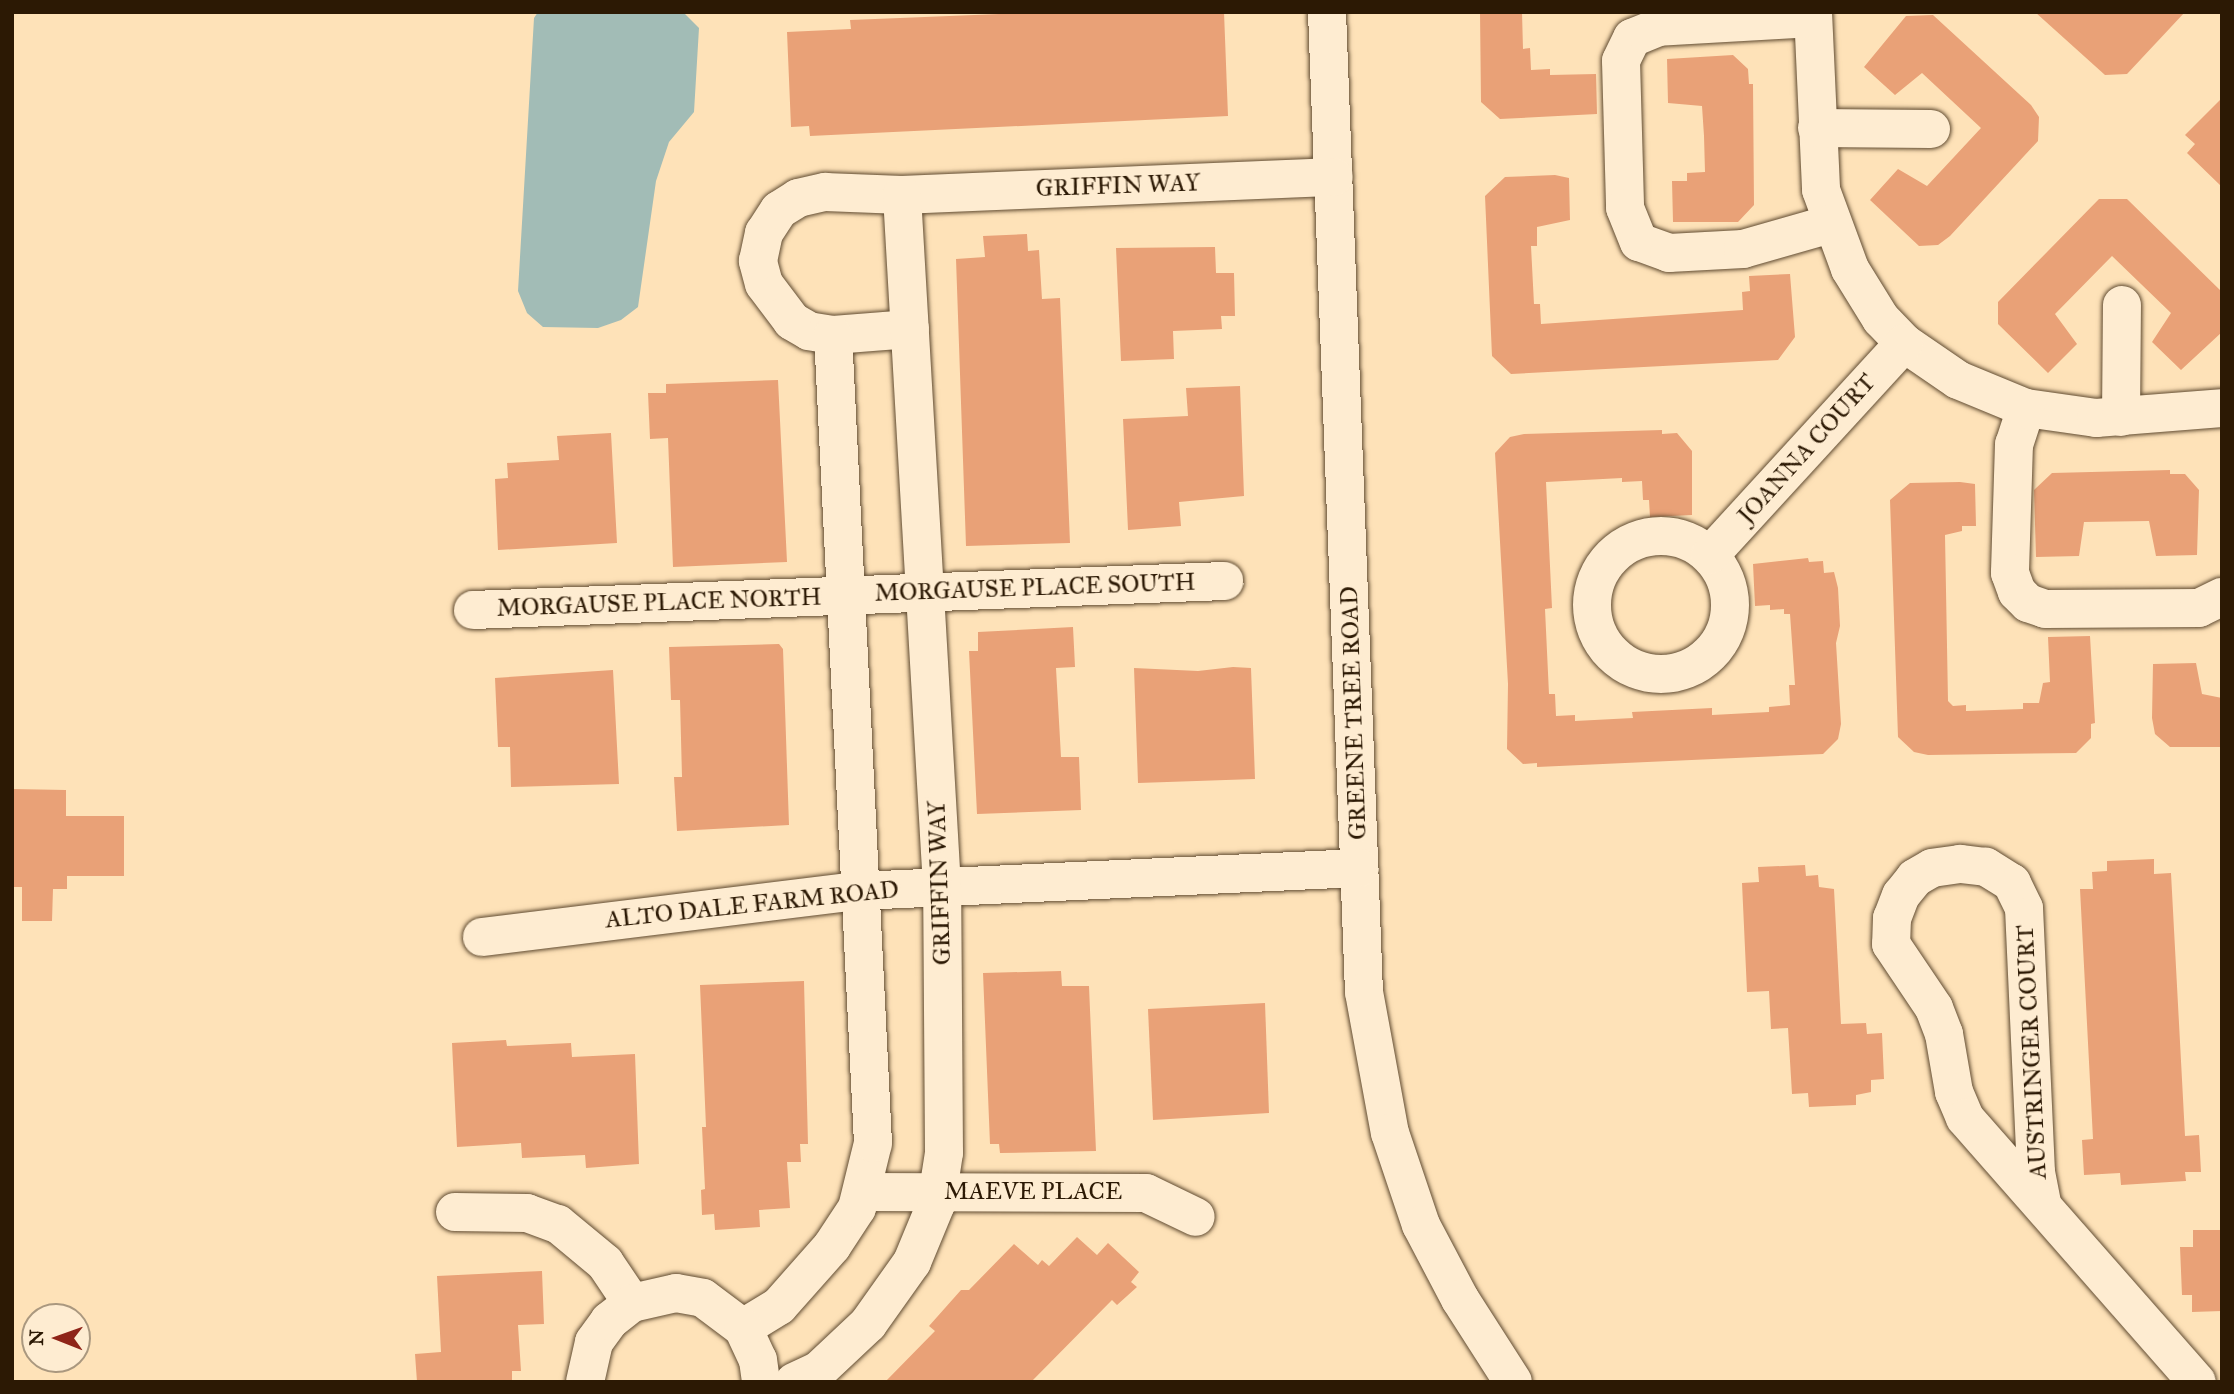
<!DOCTYPE html>
<html>
<head>
<meta charset="utf-8">
<style>
  body { margin:0 }
  #map { position:relative; width:2234px; height:1394px; overflow:hidden; background:#fee2b8; font-family:"IM FELL Great Primer",serif }
  div>[style] { position:absolute }
  [style*='--x'] { left:calc(var(--x)*1px); top:calc(var(--y)*1px); width:calc(var(--w)*1px); rotate:calc(var(--a)*1deg) }
  .water>* { inset:0; background:#a2bcb6 }
  .building>* { inset:0; background:#e9a177 }
  .roads { filter:drop-shadow(0 0 2px #604b31) drop-shadow(0 0 2px #604b31) }
  .minor>* { height:38px; margin:-19px; padding:0 19px; transform-origin:19px; border-radius:19px; background:#feecd1 }
  .minor>.ring { margin:-19px; padding:0; box-sizing:content-box; background:none; border:38px solid #feecd1; border-radius:50% }
  span { translate:-50% -50%; white-space:nowrap; text-align:center; line-height:1.15; -webkit-text-stroke:6px #feecd1; paint-order:stroke }
  .street-label { font-size:24px; color:#2c1904 }
  .frame { position:absolute; inset:0; border:14px solid #2c1904; pointer-events:none }
  .north { position:absolute; left:21px; top:1303px; width:70px; height:70px; box-sizing:border-box; background:#feecd1; border:2px solid #aa987f; border-radius:50%; rotate:271deg; font-size:19px; font-weight:700; line-height:28px; text-align:center; color:#2c1904 }
  .north::after { content:''; display:block; margin:auto; width:24px; height:32px; background:#8f2418; clip-path:polygon(50% 0,100% 100%,50% 72%,0 100%) }
</style>
</head>
<body>
<div id="map">
  <div class="water">
    <i style="clip-path:polygon(538px 12px,683px 12px,699px 28px,694px 112px,669px 142px,656px 181px,638px 307px,621px 320px,598px 328px,543px 327px,527px 313px,518px 291px,534px 18px)"></i>
  </div>
  <div class="building">
    <i style="clip-path:polygon(1047px 12px,1224px 12px,1228px 116px,810px 136px,809px 126px,791px 127px,787px 32px,851px 29px,850px 20px)"></i>
    <i style="clip-path:polygon(1480px 12px,1522px 12px,1523px 49px,1530px 48px,1531px 70px,1550px 69px,1550px 75px,1596px 74px,1597px 114px,1500px 119px,1481px 102px)"></i>
    <i style="clip-path:polygon(2035px 12px,2185px 12px,2127px 74px,2105px 75px)"></i>
    <i style="clip-path:polygon(1933px 15px,2031px 105px,2039px 117px,2038px 141px,1950px 236px,1938px 245px,1919px 246px,1870px 200px,1898px 169px,1927px 186px,1981px 128px,1922px 73px,1895px 95px,1864px 67px,1906px 16px)"></i>
    <i style="clip-path:polygon(1733px 55px,1748px 69px,1749px 84px,1753px 84px,1754px 205px,1738px 222px,1673px 222px,1672px 181px,1687px 181px,1687px 173px,1705px 172px,1704px 136px,1702px 106px,1668px 103px,1667px 59px)"></i>
    <i style="clip-path:polygon(2222px 98px,2222px 187px,2187px 153px,2195px 144px,2185px 135px)"></i>
    <i style="clip-path:polygon(1555px 175px,1569px 178px,1570px 220px,1537px 227px,1537px 246px,1531px 246px,1534px 304px,1540px 304px,1541px 324px,1743px 310px,1742px 292px,1750px 291px,1749px 276px,1790px 274px,1795px 337px,1778px 360px,1511px 374px,1492px 356px,1485px 196px,1505px 177px)"></i>
    <i style="clip-path:polygon(2099px 199px,2127px 199px,2222px 292px,2222px 332px,2181px 370px,2152px 342px,2171px 313px,2112px 256px,2055px 314px,2077px 344px,2048px 373px,1998px 324px,1998px 302px)"></i>
    <i style="clip-path:polygon(1027px 234px,1028px 251px,1039px 250px,1042px 299px,1060px 298px,1070px 543px,966px 546px,956px 259px,985px 257px,983px 236px)"></i>
    <i style="clip-path:polygon(1215px 247px,1216px 273px,1234px 273px,1235px 316px,1221px 316px,1222px 329px,1173px 331px,1174px 359px,1121px 361px,1116px 248px)"></i>
    <i style="clip-path:polygon(778px 380px,787px 562px,673px 567px,668px 438px,650px 439px,648px 393px,666px 393px,666px 384px)"></i>
    <i style="clip-path:polygon(1240px 386px,1244px 496px,1179px 502px,1181px 526px,1128px 530px,1123px 419px,1188px 416px,1186px 388px)"></i>
    <i style="clip-path:polygon(1662px 430px,1662px 434px,1677px 433px,1692px 451px,1692px 515px,1650px 517px,1649px 500px,1643px 500px,1642px 481px,1622px 482px,1622px 478px,1546px 482px,1552px 608px,1545px 609px,1549px 694px,1555px 694px,1556px 716px,1575px 715px,1575px 721px,1633px 718px,1632px 712px,1712px 708px,1712px 715px,1769px 712px,1769px 707px,1790px 705px,1789px 685px,1795px 685px,1790px 614px,1784px 614px,1784px 609px,1770px 610px,1770px 605px,1755px 606px,1753px 564px,1808px 558px,1809px 562px,1823px 561px,1824px 573px,1834px 572px,1838px 588px,1840px 626px,1836px 643px,1841px 724px,1838px 739px,1823px 754px,1537px 767px,1537px 763px,1523px 764px,1507px 749px,1508px 684px,1495px 453px,1510px 437px,1524px 434px)"></i>
    <i style="clip-path:polygon(611px 433px,617px 543px,498px 550px,495px 479px,508px 478px,507px 463px,559px 460px,557px 436px)"></i>
    <i style="clip-path:polygon(2170px 470px,2170px 474px,2185px 474px,2199px 490px,2197px 555px,2156px 556px,2149px 521px,2084px 522px,2079px 556px,2036px 557px,2034px 490px,2052px 473px)"></i>
    <i style="clip-path:polygon(1960px 482px,1975px 484px,1976px 526px,1962px 526px,1962px 531px,1945px 535px,1948px 701px,1953px 706px,1966px 705px,1966px 711px,2023px 709px,2023px 703px,2039px 703px,2043px 683px,2050px 682px,2048px 637px,2090px 636px,2095px 723px,2091px 724px,2091px 738px,2076px 753px,1928px 755px,1914px 752px,1898px 737px,1890px 500px,1910px 483px)"></i>
    <i style="clip-path:polygon(1073px 627px,1075px 667px,1056px 668px,1061px 757px,1079px 757px,1081px 810px,977px 814px,969px 651px,978px 651px,978px 632px)"></i>
    <i style="clip-path:polygon(779px 644px,783px 649px,789px 825px,677px 831px,674px 777px,682px 777px,680px 700px,671px 700px,669px 647px)"></i>
    <i style="clip-path:polygon(2196px 663px,2202px 694px,2222px 698px,2222px 747px,2170px 747px,2155px 734px,2152px 718px,2153px 664px)"></i>
    <i style="clip-path:polygon(1233px 667px,1251px 668px,1255px 779px,1138px 783px,1134px 668px,1198px 671px)"></i>
    <i style="clip-path:polygon(613px 670px,619px 784px,511px 787px,510px 747px,498px 747px,495px 678px)"></i>
    <i style="clip-path:polygon(12px 789px,66px 790px,66px 816px,124px 816px,124px 876px,67px 876px,67px 889px,53px 889px,52px 921px,22px 921px,22px 887px,12px 887px)"></i>
    <i style="clip-path:polygon(2154px 859px,2154px 874px,2171px 873px,2185px 1136px,2199px 1135px,2201px 1172px,2185px 1172px,2186px 1181px,2121px 1185px,2120px 1173px,2084px 1175px,2082px 1140px,2093px 1139px,2080px 889px,2093px 889px,2092px 872px,2107px 871px,2107px 861px)"></i>
    <i style="clip-path:polygon(1805px 865px,1806px 876px,1818px 875px,1819px 887px,1834px 889px,1841px 1024px,1866px 1023px,1867px 1034px,1882px 1033px,1884px 1079px,1871px 1080px,1871px 1092px,1856px 1095px,1856px 1105px,1809px 1107px,1808px 1093px,1792px 1094px,1788px 1028px,1771px 1029px,1769px 991px,1747px 992px,1742px 883px,1759px 882px,1758px 867px)"></i>
    <i style="clip-path:polygon(1061px 971px,1062px 986px,1089px 986px,1096px 1151px,1000px 1153px,999px 1144px,990px 1144px,983px 973px)"></i>
    <i style="clip-path:polygon(804px 981px,808px 1144px,800px 1144px,801px 1162px,787px 1162px,790px 1208px,759px 1210px,760px 1227px,715px 1230px,714px 1214px,702px 1215px,701px 1190px,705px 1189px,702px 1127px,706px 1127px,700px 985px)"></i>
    <i style="clip-path:polygon(1265px 1003px,1269px 1113px,1153px 1120px,1148px 1009px)"></i>
    <i style="clip-path:polygon(506px 1040px,507px 1046px,571px 1043px,572px 1057px,635px 1054px,639px 1164px,586px 1168px,585px 1155px,522px 1158px,521px 1143px,457px 1147px,452px 1043px)"></i>
    <i style="clip-path:polygon(2193px 1230px,2222px 1230px,2222px 1311px,2192px 1312px,2192px 1295px,2182px 1295px,2180px 1247px,2193px 1247px)"></i>
    <i style="clip-path:polygon(1077px 1237px,1097px 1255px,1108px 1243px,1139px 1272px,1131px 1282px,1137px 1287px,1117px 1305px,1112px 1300px,1031px 1382px,885px 1382px,935px 1331px,929px 1326px,961px 1290px,969px 1290px,1014px 1244px,1038px 1265px,1042px 1260px,1049px 1266px)"></i>
    <i style="clip-path:polygon(542px 1271px,544px 1324px,518px 1325px,521px 1371px,512px 1371px,512px 1382px,417px 1382px,415px 1354px,441px 1352px,437px 1276px)"></i>
  </div>
  <div class="roads">
    <div class="minor">
      <i style="--x:1327;--y:12;--w:981;--a:87.84"></i>
      <i style="--x:1364;--y:992;--w:143;--a:79.6"></i>
      <i style="--x:1390;--y:1133;--w:97;--a:71.4"></i>
      <i style="--x:1421;--y:1225;--w:84;--a:62.2"></i>
      <i style="--x:1460;--y:1299;--w:98;--a:57.4"></i>
      <i style="--x:1813;--y:12;--w:178;--a:87.4"></i>
      <i style="--x:1821;--y:190;--w:84;--a:69.8"></i>
      <i style="--x:1850;--y:269;--w:59;--a:58.2"></i>
      <i style="--x:1881;--y:319;--w:33;--a:46"></i>
      <i style="--x:1904;--y:343;--w:65;--a:34.4"></i>
      <i style="--x:1958;--y:380;--w:74;--a:22.4"></i>
      <i style="--x:2026;--y:408;--w:71;--a:8.1"></i>
      <i style="--x:2096;--y:418;--w:126;--a:-4.5"></i>
      <i style="--x:1813;--y:18;--w:154;--a:176.7"></i>
      <i style="--x:1659;--y:27;--w:29;--a:158"></i>
      <i style="--x:1632;--y:38;--w:25;--a:116"></i>
      <i style="--x:1621;--y:61;--w:147;--a:88.4"></i>
      <i style="--x:1625;--y:208;--w:37;--a:68"></i>
      <i style="--x:1639;--y:242;--w:32;--a:20"></i>
      <i style="--x:1669;--y:253;--w:74;--a:-3.1"></i>
      <i style="--x:1743;--y:249;--w:91;--a:-16"></i>
      <i style="--x:1817;--y:128;--w:114;--a:0.5"></i>
      <i style="--x:910;--y:329;--w:77;--a:175.5"></i>
      <i style="--x:833;--y:335;--w:24;--a:-171"></i>
      <i style="--x:809;--y:331;--w:20;--a:-150"></i>
      <i style="--x:792;--y:321;--w:46;--a:-127.1"></i>
      <i style="--x:764;--y:284;--w:24;--a:-105"></i>
      <i style="--x:758;--y:261;--w:29;--a:-78"></i>
      <i style="--x:764;--y:233;--w:27;--a:-57"></i>
      <i style="--x:779;--y:210;--w:22;--a:-32"></i>
      <i style="--x:798;--y:198;--w:28;--a:-13"></i>
      <i style="--x:825;--y:192;--w:77;--a:2.2"></i>
      <i style="--x:902;--y:195;--w:432;--a:-2.4"></i>
      <i style="--x:2026;--y:408;--w:38;--a:108"></i>
      <i style="--x:2014;--y:444;--w:129;--a:91.8"></i>
      <i style="--x:2010;--y:573;--w:20;--a:70"></i>
      <i style="--x:2017;--y:592;--w:16;--a:45"></i>
      <i style="--x:2028;--y:603;--w:18;--a:19"></i>
      <i style="--x:2045;--y:609;--w:154;--a:-0.4"></i>
      <i style="--x:2199;--y:608;--w:25;--a:-26"></i>
      <i style="--x:2121;--y:417;--w:112;--a:-89.5"></i>
      <i class="ring" style="left:1592px;top:536px;width:100px;height:100px"></i>
      <i style="--x:1710;--y:555;--w:287;--a:-47.5"></i>
      <i style="--x:473;--y:610;--w:752;--a:-2.21"></i>
      <i style="--x:482;--y:937;--w:380;--a:-7"></i>
      <i style="--x:859;--y:891;--w:501;--a:-2.63"></i>
      <i style="--x:863;--y:1192;--w:283;--a:0.2"></i>
      <i style="--x:1146;--y:1193;--w:55;--a:25.6"></i>
      <i style="--x:2042;--y:1203;--w:32;--a:-101"></i>
      <i style="--x:2036;--y:1172;--w:264;--a:-92.6"></i>
      <i style="--x:2024;--y:908;--w:28;--a:-116"></i>
      <i style="--x:2012;--y:883;--w:31;--a:-148"></i>
      <i style="--x:1986;--y:867;--w:26;--a:-173"></i>
      <i style="--x:1960;--y:864;--w:28;--a:172"></i>
      <i style="--x:1932;--y:868;--w:20;--a:150"></i>
      <i style="--x:1915;--y:878;--w:22;--a:129"></i>
      <i style="--x:1901;--y:895;--w:25;--a:111"></i>
      <i style="--x:1892;--y:918;--w:26;--a:92"></i>
      <i style="--x:1891;--y:944;--w:77;--a:56.1"></i>
      <i style="--x:1934;--y:1008;--w:28;--a:69"></i>
      <i style="--x:1944;--y:1034;--w:59;--a:80.2"></i>
      <i style="--x:1954;--y:1092;--w:28;--a:67"></i>
      <i style="--x:1965;--y:1118;--w:351;--a:48.7"></i>
      <i style="--x:455;--y:1212;--w:72;--a:0.8"></i>
      <i style="--x:527;--y:1213;--w:33;--a:20"></i>
      <i style="--x:558;--y:1224;--w:61;--a:39.7"></i>
      <i style="--x:605;--y:1263;--w:48;--a:56"></i>
      <i style="--x:743;--y:1328;--w:42;--a:-31.4"></i>
      <i style="--x:779;--y:1306;--w:80;--a:-48.5"></i>
      <i style="--x:832;--y:1246;--w:45;--a:-56.7"></i>
      <i style="--x:857;--y:1208;--w:67;--a:-76.2"></i>
      <i style="--x:873;--y:1143;--w:809;--a:-92.83"></i>
      <i style="--x:585;--y:1382;--w:41;--a:-77.3"></i>
      <i style="--x:594;--y:1342;--w:26;--a:-54"></i>
      <i style="--x:609;--y:1321;--w:29;--a:-38"></i>
      <i style="--x:632;--y:1303;--w:45;--a:-12.8"></i>
      <i style="--x:676;--y:1293;--w:27;--a:10"></i>
      <i style="--x:703;--y:1298;--w:50;--a:36.9"></i>
      <i style="--x:743;--y:1328;--w:35;--a:65"></i>
      <i style="--x:758;--y:1360;--w:22;--a:82"></i>
      <i style="--x:794;--y:1382;--w:26;--a:-25"></i>
      <i style="--x:818;--y:1371;--w:69;--a:-43.2"></i>
      <i style="--x:868;--y:1324;--w:76;--a:-54.6"></i>
      <i style="--x:912;--y:1262;--w:63;--a:-67.5"></i>
      <i style="--x:936;--y:1204;--w:52;--a:-81.1"></i>
      <i style="--x:944;--y:1153;--w:266;--a:-90.4"></i>
      <i style="--x:942;--y:887;--w:693;--a:-93.31"></i>
    </div>
  </div>
  <div class="street-label">
    <span style="left:1118px;top:186px;rotate:-2deg">GRIFFIN WAY</span>
    <span style="left:1807px;top:449px;rotate:-48deg">JOANNA COURT</span>
    <span style="left:1035px;top:588px;rotate:-2deg">MORGAUSE PLACE SOUTH</span>
    <span style="left:659px;top:603px;rotate:-2deg">MORGAUSE PLACE NORTH</span>
    <span style="left:1354px;top:713px;rotate:-92deg">GREENE TREE ROAD</span>
    <span style="left:940px;top:883px;rotate:-92deg">GRIFFIN WAY</span>
    <span style="left:752px;top:905px;rotate:-6deg">ALTO DALE FARM ROAD</span>
    <span style="left:2032px;top:1052px;rotate:-93deg">AUSTRINGER COURT</span>
    <span style="left:1033px;top:1192px">MAEVE PLACE</span>
  </div>
  <div class="frame"></div>
  <div class="north">N</div>
</div>
</body>
</html>
